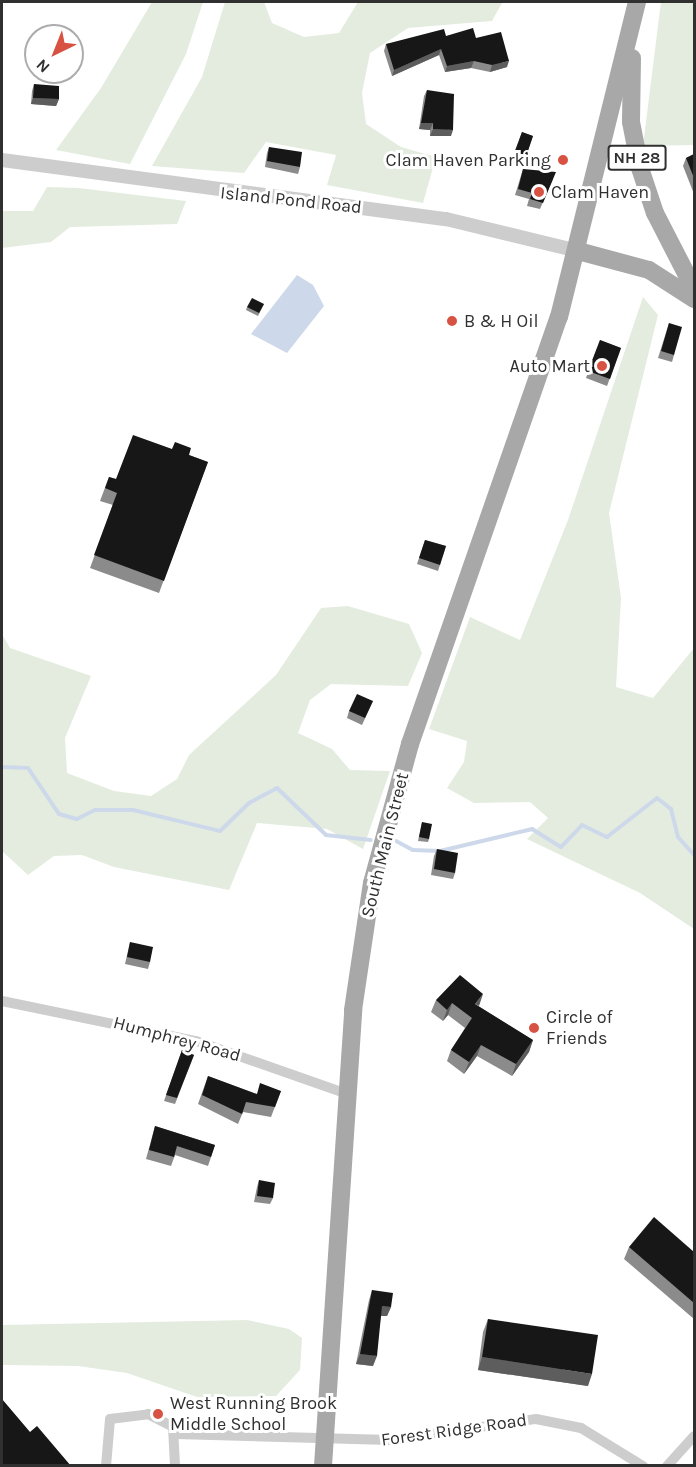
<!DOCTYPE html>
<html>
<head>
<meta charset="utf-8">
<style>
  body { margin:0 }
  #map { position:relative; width:696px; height:1467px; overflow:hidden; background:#fff; font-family:Karla,sans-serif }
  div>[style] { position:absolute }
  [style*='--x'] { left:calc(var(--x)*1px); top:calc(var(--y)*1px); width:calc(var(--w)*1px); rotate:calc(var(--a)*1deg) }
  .green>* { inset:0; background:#e4ecdf }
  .water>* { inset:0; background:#cdd9ea }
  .stream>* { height:4px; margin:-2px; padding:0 2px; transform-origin:2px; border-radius:2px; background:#cdd9ea }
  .minor>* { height:10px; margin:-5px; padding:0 5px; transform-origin:5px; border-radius:5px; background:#cdcdcd }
  .tertiary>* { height:14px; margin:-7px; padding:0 7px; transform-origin:7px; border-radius:7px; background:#cdcdcd }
  .primary>* { height:18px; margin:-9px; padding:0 9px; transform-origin:9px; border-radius:9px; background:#a8a8a8 }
  .wall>* { inset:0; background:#8b8b8b }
  .shaded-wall>* { inset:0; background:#5d5d5d }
  .building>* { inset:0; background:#171717 }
  .dots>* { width:16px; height:16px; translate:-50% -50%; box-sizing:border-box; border:3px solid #fff; border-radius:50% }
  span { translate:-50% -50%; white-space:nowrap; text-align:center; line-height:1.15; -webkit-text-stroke:6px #fff; paint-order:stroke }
  .shield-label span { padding:2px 4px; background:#fff; border:2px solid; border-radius:4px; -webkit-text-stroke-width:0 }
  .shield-label { font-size:16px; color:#303030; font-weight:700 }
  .poi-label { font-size:18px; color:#303030 }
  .right { translate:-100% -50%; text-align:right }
  .left { translate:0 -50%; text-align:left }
  .street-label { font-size:18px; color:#303030 }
  .frame { position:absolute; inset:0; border:3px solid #303030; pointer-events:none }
  .north { position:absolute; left:24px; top:24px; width:60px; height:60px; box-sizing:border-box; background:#fff; border:2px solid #acacac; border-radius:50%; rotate:223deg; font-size:16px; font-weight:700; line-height:24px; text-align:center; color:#303030 }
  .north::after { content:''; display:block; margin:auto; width:21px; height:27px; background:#d75242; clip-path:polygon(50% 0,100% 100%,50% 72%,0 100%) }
</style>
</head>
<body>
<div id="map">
  <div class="green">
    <i style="clip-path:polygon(152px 2px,203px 2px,186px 54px,130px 164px,56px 150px,101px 88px)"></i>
    <i style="clip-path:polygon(225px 2px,264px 2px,272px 23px,304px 37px,339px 33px,358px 2px,502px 3px,492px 21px,408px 28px,370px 53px,362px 93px,366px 124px,401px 147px,436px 157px,423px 203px,327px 185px,336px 155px,266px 142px,244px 173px,152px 166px,202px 77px)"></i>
    <i style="clip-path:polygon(661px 2px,694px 3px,694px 145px,643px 146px)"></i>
    <i style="clip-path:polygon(47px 187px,79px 188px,186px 201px,177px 224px,70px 227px,51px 242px,2px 248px,2px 211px,33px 211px)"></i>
    <i style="clip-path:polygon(643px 297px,658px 315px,609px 513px,621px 598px,616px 687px,653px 698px,694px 648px,694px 929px,640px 893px,527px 839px,548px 818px,530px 802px,474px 803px,447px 788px,464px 762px,467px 741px,429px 729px,470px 617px,520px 640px,568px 520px)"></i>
    <i style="clip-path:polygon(348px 606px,409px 624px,422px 653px,408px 686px,331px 684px,310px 700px,298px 733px,332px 749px,350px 770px,390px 771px,363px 849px,327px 829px,257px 823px,229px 890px,114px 867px,82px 855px,54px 856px,28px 875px,2px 851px,2px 634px,10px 648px,91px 676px,65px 738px,67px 773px,114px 791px,151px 796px,177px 779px,189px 755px,276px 675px,321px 608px)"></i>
    <i style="clip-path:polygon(247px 1320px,289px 1329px,302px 1338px,300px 1370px,276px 1396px,197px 1397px,127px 1373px,78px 1366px,2px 1365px,2px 1325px)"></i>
  </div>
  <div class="water">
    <i style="clip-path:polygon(297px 275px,313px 285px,324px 306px,287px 353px,251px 334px)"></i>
  </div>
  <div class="stream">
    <i style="--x:2;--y:767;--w:26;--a:2"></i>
    <i style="--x:28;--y:768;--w:55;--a:56"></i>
    <i style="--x:59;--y:814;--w:19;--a:16"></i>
    <i style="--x:77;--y:819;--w:20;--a:-27"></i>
    <i style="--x:95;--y:810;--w:38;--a:0"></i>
    <i style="--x:133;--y:810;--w:89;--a:13.6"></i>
    <i style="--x:220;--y:831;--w:40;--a:-44"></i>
    <i style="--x:249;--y:803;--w:32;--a:-28"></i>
    <i style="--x:277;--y:788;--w:68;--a:43.8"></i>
    <i style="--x:326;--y:835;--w:45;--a:6.3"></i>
    <i style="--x:396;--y:841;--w:19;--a:28"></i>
    <i style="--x:413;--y:850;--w:27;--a:2"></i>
    <i style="--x:440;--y:851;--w:95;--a:-13.4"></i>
    <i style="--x:532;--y:829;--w:34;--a:32"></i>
    <i style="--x:561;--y:847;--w:30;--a:-46"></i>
    <i style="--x:582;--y:825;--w:28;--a:26"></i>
    <i style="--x:607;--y:837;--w:63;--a:-38"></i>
    <i style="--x:657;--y:798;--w:18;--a:38"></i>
    <i style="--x:671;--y:809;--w:29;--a:76"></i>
    <i style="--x:678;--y:837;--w:24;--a:48"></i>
  </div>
  <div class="minor">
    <i style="--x:2;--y:1001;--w:198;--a:11.7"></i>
    <i style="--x:196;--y:1041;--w:160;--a:19.3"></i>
    <i style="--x:176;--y:1434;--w:214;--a:1.6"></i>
    <i style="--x:390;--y:1440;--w:148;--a:-8.2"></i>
    <i style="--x:536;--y:1419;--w:46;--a:11.3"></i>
    <i style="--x:581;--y:1428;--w:73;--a:31.5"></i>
    <i style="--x:106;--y:1466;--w:47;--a:-85.1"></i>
    <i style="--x:110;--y:1419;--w:38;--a:-7"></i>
    <i style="--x:148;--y:1414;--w:28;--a:27"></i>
    <i style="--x:173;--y:1427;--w:39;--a:87"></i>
    <i style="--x:667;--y:1466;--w:40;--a:-48"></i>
  </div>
  <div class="tertiary">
    <i style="--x:2;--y:160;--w:448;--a:7.6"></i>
    <i style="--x:446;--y:219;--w:136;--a:13.6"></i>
  </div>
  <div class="primary">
    <i style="--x:632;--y:58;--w:64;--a:90.9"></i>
    <i style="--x:631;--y:122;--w:47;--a:78.9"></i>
    <i style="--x:640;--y:168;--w:47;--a:71.6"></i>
    <i style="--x:655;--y:213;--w:85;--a:62.8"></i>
    <i style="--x:578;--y:251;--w:73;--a:15"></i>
    <i style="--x:649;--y:270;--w:54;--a:32.8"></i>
    <i style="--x:323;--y:1466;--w:457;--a:-86.2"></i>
    <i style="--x:353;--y:1010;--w:128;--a:-81.5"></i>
    <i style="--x:372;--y:883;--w:144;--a:-74.7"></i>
    <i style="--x:410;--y:744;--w:452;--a:-70.8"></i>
    <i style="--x:559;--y:317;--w:325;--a:-76.1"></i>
  </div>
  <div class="wall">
    <i style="clip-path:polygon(446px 36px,476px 38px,507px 67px,490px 72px,471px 68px,445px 72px,439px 55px,392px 76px,384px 51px,386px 44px)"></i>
    <i style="clip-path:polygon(34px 84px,59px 99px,56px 106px,31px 104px,32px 91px)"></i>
    <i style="clip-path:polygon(427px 90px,451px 136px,430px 136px,430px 130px,419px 129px,424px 96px)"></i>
    <i style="clip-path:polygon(522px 132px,533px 136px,521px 169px,510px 165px)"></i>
    <i style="clip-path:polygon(269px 147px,300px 167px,298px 174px,265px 167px,267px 153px)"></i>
    <i style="clip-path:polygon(694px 154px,694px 194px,683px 166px,686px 158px)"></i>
    <i style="clip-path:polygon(523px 169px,553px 179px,540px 209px,527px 206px,529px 199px,515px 195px)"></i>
    <i style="clip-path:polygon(264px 304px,258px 316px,246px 310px,247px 307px)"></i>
    <i style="clip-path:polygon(669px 323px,674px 355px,672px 362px,658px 358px)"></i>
    <i style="clip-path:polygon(600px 340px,621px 348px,607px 386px,586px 378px)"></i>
    <i style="clip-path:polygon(189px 455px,208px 462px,159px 593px,90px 568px,113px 505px,100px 501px,109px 477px,116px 479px)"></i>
    <i style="clip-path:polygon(425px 540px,446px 546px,438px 571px,417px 564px)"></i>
    <i style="clip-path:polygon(373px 701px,362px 725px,347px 718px,349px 711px)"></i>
    <i style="clip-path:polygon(422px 822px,429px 839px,428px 842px,418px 841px)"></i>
    <i style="clip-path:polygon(437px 849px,455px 873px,453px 879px,431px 875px,434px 856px)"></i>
    <i style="clip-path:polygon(130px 942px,150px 962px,148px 969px,125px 964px)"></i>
    <i style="clip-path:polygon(436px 1000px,478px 1006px,533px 1040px,529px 1052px,512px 1076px,477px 1056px,464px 1074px,447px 1061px,451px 1050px,465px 1028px,448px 1015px,443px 1021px,431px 1012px)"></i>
    <i style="clip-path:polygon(182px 1050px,194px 1055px,175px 1104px,164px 1101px)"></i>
    <i style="clip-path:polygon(208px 1076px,256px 1094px,281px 1091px,271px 1117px,243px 1112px,238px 1124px,198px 1104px)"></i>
    <i style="clip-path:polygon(155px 1126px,215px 1145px,208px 1166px,175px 1155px,171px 1166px,146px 1159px)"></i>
    <i style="clip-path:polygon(259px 1180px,273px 1198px,270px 1204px,254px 1202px,257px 1187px)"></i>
    <i style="clip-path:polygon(629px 1247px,694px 1252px,694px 1319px,624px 1259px)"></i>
    <i style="clip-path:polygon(372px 1290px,391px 1307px,387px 1316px,381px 1316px,373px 1366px,356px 1364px,369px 1300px)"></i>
    <i style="clip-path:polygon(488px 1319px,588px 1386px,478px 1370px,483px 1332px)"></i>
  </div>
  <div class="shaded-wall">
    <i style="clip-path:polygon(441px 49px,439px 55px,392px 76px,394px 70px)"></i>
    <i style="clip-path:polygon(474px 61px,471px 68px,445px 72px,447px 66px)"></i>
    <i style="clip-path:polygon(509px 61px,507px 67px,490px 72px,492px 65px)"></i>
    <i style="clip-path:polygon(33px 98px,59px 99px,56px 106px,31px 104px)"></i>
    <i style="clip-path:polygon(421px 123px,433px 123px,430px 130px,419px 129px)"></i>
    <i style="clip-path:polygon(433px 129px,453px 130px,451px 136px,430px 136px)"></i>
    <i style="clip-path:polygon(483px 994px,479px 1006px,475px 1004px)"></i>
    <i style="clip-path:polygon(452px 1003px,448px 1015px,443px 1021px,447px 1010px)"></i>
    <i style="clip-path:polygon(533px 1040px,529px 1052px,512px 1076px,516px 1064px)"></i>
    <i style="clip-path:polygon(481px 1045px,477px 1056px,464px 1074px,469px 1062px)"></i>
    <i style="clip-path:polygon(382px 1306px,391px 1307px,387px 1316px,379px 1316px)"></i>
    <i style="clip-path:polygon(360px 1354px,377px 1356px,373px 1366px,356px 1364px)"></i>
    <i style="clip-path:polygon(482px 1357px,592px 1374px,588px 1386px,478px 1370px)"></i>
  </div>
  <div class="building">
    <i style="clip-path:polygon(473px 28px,476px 38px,501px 32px,509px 61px,492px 65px,474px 61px,447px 66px,441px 49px,394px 70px,386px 44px,444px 29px,446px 36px)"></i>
    <i style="clip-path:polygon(34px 84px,59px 86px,59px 99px,33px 98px)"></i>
    <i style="clip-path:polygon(427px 90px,454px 94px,453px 130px,433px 129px,433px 123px,421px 123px)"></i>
    <i style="clip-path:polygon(522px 132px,533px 136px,524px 163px,512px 159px)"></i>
    <i style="clip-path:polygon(269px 147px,302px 152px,300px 167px,267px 161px)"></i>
    <i style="clip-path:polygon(694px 154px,694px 178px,686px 158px)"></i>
    <i style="clip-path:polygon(523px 169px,556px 172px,543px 203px,530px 199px,532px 193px,518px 189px)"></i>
    <i style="clip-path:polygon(252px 298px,264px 304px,259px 313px,247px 307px)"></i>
    <i style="clip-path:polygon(669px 323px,682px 327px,674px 355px,661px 351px)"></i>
    <i style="clip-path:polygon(600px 340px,621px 348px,610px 379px,588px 371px)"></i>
    <i style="clip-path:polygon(133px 435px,172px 449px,175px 442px,191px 448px,189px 455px,208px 462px,164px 581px,94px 555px,117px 493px,105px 488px,109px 477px,116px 479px)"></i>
    <i style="clip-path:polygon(425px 540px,446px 546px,440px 565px,419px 558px)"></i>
    <i style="clip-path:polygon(357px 694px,373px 701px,365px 718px,349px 711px)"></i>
    <i style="clip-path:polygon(422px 822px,432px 824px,429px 839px,419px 837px)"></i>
    <i style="clip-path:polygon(437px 849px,458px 853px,455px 873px,434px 869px)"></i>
    <i style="clip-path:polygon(130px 942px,153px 947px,150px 962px,127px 957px)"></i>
    <i style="clip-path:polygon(460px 975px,483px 994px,475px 1004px,533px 1040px,516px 1064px,481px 1045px,469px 1062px,451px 1050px,472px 1018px,452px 1003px,447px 1010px,436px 1000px)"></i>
    <i style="clip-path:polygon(182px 1050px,194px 1055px,177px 1098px,166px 1095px)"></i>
    <i style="clip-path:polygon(208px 1076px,257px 1094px,260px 1083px,281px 1091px,275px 1107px,246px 1102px,242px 1114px,202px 1095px)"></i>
    <i style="clip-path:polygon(155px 1126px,215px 1145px,211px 1157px,177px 1146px,174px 1157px,149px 1150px)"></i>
    <i style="clip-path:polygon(259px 1180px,275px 1183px,273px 1198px,257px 1196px)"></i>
    <i style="clip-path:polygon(654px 1217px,694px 1252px,694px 1303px,629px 1247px)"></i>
    <i style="clip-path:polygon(372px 1290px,393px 1293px,391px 1307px,382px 1306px,377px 1356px,360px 1354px)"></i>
    <i style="clip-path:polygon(488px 1319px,598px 1335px,592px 1374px,482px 1357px)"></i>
    <i style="clip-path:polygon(2px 1399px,30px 1432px,37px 1426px,71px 1466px,2px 1466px)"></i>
  </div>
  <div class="dots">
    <i style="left:563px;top:160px;background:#d75242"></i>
    <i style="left:539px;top:192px;background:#d75242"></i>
    <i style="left:452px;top:321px;background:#d75242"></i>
    <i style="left:602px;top:366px;background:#d75242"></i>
    <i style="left:534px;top:1028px;background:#d75242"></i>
    <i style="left:158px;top:1414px;background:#d75242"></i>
  </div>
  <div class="shield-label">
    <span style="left:637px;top:158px">NH 28</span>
  </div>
  <div class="poi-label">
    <span class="right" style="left:551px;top:160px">Clam Haven Parking</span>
    <span class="left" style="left:551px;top:192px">Clam Haven</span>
    <span class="left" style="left:464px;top:321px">B &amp; H Oil</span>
    <span class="right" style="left:590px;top:366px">Auto Mart</span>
    <span class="left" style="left:546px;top:1028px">Circle of<br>Friends</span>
    <span class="left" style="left:170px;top:1414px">West Running Brook<br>Middle School</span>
  </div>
  <div class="street-label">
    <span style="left:291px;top:200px;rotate:6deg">Island Pond Road</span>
    <span style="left:385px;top:845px;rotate:-76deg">South Main Street</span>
    <span style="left:177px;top:1039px;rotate:15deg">Humphrey Road</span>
    <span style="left:454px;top:1430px;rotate:-8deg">Forest Ridge Road</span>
  </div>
  <div class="frame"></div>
  <div class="north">N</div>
</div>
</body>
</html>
